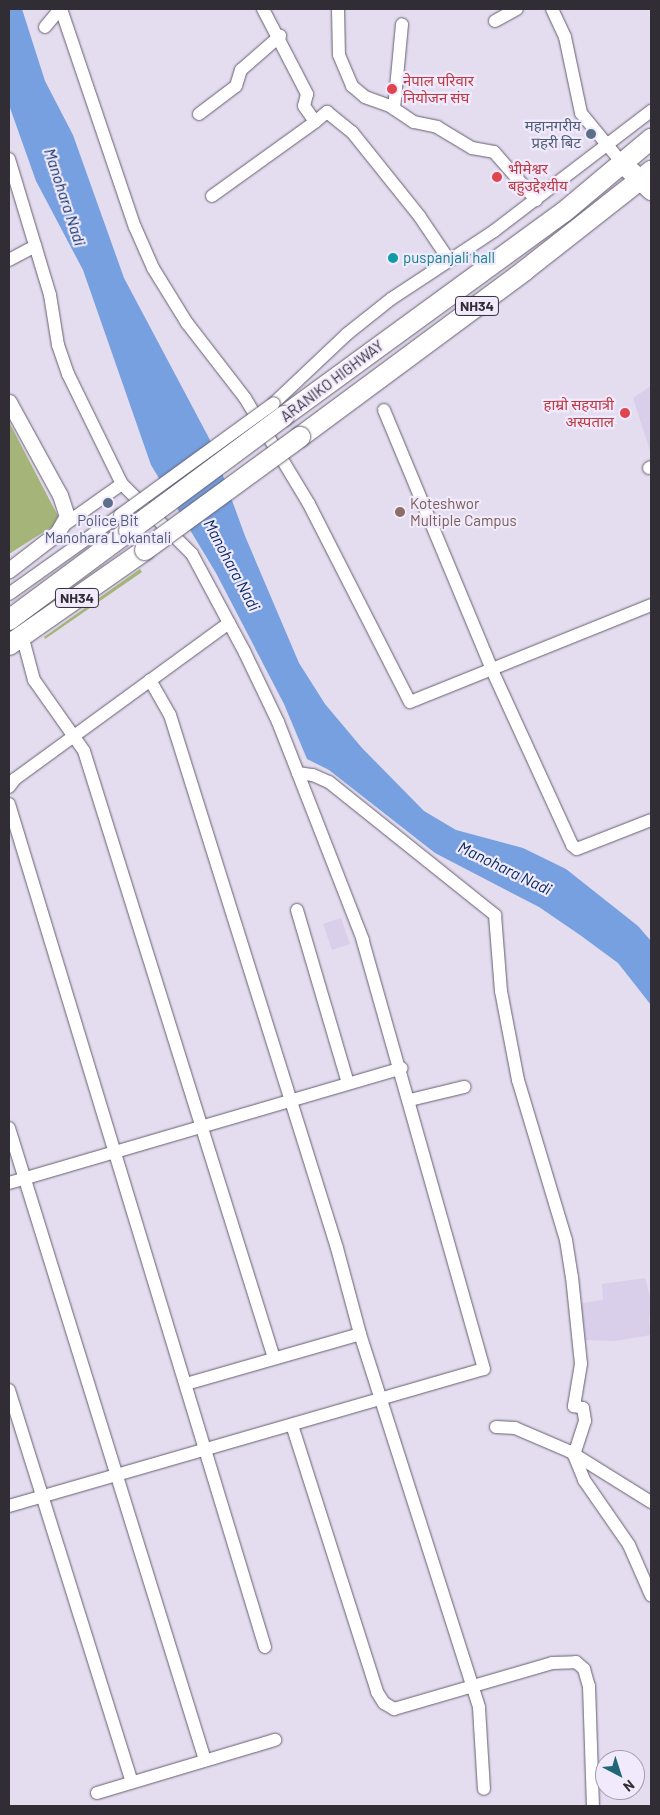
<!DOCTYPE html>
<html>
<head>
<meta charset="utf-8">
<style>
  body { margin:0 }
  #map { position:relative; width:660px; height:1815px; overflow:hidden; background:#e4dcef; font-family:Barlow,"Noto Sans Devanagari",sans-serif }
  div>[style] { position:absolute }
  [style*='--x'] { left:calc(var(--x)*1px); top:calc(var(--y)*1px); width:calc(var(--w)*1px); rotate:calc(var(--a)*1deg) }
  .built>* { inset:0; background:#dacfea }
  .green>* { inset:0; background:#a5b579 }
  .water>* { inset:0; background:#76a0e0 }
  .roads { filter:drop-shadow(0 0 1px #665f70) drop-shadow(0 0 1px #665f70) }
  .minor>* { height:12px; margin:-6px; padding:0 6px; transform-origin:6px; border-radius:6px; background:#fff }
  .tertiary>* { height:15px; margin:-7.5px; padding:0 7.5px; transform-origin:7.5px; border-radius:7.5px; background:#fff }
  .primary>* { height:19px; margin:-9.5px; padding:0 9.5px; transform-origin:9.5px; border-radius:9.5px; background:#fff }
  .trunk>* { height:20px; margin:-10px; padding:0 10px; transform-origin:10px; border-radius:10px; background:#fff }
  .bridges { filter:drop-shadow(0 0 1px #665f70) drop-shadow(0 0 1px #665f70) }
  .minor-bridge>* { height:12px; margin:-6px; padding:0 6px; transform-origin:6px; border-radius:6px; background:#fff }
  .trunk-bridge>* { height:20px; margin:-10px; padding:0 10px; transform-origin:10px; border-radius:10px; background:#fff }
  .dots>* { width:14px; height:14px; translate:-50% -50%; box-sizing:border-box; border:2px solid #f1e9fc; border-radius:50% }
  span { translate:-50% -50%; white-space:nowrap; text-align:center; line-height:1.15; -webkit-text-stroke:4.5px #f1e9fc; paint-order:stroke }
  .shield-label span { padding:1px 4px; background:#f1e9fc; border:1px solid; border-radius:4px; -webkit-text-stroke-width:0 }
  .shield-label { font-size:14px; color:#302d34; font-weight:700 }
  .health-label { font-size:15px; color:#be3a42 }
  .left { translate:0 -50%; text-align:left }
  .right { translate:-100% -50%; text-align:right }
  .service-label { font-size:15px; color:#4e5e75 }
  .culture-label { font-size:15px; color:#0d838f }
  .street-label { font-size:15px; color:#302d34 }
  .education-label { font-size:15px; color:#785e54 }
  .water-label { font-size:16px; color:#022b63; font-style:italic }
  .frame { position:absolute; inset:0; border:10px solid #302d34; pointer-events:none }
  .north { position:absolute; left:595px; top:1750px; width:50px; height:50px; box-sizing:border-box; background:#f1e9fc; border:1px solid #a49eac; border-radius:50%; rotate:140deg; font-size:14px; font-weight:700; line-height:20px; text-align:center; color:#302d34 }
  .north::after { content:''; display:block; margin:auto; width:18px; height:22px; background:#216877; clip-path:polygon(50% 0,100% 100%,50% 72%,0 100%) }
</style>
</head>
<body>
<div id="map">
  <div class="built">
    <i style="clip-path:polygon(651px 386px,651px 454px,633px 398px)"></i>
    <i style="clip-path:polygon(341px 918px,350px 944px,332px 950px,323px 924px)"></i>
    <i style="clip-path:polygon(645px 1278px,651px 1300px,649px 1321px,651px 1335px,615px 1341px,582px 1340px,576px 1304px,603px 1300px,602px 1284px)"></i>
  </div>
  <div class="green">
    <i style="clip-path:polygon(9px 422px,58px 516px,53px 526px,9px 554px)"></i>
    <i style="clip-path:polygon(140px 569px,142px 572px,45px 639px,44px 637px)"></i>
  </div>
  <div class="water">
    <i style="clip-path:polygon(9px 9px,22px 9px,45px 81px,73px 135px,124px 278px,210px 440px,245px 536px,299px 663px,325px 704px,362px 748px,424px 811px,456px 830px,523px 848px,566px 869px,638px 926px,651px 941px,651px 1005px,618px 963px,580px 935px,539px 907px,435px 853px,329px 770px,307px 759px,284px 704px,216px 573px,151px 465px,83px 270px,36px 181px,9px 105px)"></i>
  </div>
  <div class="roads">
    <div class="minor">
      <i style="--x:61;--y:9;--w:230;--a:71.3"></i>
      <i style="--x:135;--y:227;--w:45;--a:66.3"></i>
      <i style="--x:153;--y:268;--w:65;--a:58.3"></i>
      <i style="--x:187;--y:323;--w:95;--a:52.3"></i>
      <i style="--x:245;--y:398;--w:124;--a:58.9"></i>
      <i style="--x:309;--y:504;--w:222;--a:63"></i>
      <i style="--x:410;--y:702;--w:260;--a:-21.9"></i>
      <i style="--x:263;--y:9;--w:96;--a:62.6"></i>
      <i style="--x:307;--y:94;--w:12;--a:104"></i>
      <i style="--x:304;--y:106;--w:19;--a:55"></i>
      <i style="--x:315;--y:122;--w:16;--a:-40"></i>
      <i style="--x:327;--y:112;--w:32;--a:39"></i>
      <i style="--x:352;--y:132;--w:109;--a:51.3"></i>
      <i style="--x:420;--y:217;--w:52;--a:56"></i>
      <i style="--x:338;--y:9;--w:46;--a:88.8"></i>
      <i style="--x:339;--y:55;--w:34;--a:67"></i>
      <i style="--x:352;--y:86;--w:17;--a:40"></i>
      <i style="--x:365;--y:97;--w:27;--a:20"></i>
      <i style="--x:390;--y:106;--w:29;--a:34"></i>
      <i style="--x:414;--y:122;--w:24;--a:12"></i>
      <i style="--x:437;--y:127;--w:41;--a:31"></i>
      <i style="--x:472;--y:148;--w:22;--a:10"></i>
      <i style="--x:494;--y:152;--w:64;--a:48.8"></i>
      <i style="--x:552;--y:9;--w:31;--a:65"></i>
      <i style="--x:565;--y:37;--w:78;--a:78.1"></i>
      <i style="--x:581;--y:113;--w:65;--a:50.6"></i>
      <i style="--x:495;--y:21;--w:25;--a:-29"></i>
      <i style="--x:45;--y:27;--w:23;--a:-50"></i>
      <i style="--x:394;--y:109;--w:85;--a:-84.6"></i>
      <i style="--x:199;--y:114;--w:46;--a:-37.1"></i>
      <i style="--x:236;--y:86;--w:17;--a:-73"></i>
      <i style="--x:241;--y:70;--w:52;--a:-41.1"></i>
      <i style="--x:9;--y:159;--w:142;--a:73.2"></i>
      <i style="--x:50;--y:295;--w:51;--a:80.9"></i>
      <i style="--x:58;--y:345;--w:31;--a:71"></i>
      <i style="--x:68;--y:374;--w:123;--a:63.9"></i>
      <i style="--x:122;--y:484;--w:99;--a:45"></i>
      <i style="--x:192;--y:554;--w:112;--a:61.8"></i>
      <i style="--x:245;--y:653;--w:76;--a:64.4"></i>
      <i style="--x:278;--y:722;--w:55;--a:68.6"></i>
      <i style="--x:298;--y:773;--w:15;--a:8"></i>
      <i style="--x:313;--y:775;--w:17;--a:24"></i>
      <i style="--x:329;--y:782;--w:213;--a:38.7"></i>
      <i style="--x:495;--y:915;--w:76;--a:85.5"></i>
      <i style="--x:501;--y:991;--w:91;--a:79.2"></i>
      <i style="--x:518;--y:1080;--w:167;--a:73.3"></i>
      <i style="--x:566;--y:1240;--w:37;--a:81"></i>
      <i style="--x:572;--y:1277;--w:87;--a:84.1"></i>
      <i style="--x:581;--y:1364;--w:43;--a:99.5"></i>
      <i style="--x:574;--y:1406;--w:9;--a:13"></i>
      <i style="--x:583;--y:1408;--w:13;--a:81"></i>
      <i style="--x:585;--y:1421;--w:36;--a:108"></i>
      <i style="--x:574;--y:1455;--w:27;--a:68"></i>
      <i style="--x:584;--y:1480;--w:79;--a:55.3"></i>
      <i style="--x:629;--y:1545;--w:55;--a:66.3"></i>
      <i style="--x:212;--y:196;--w:127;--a:-35.7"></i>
      <i style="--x:9;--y:260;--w:30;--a:-28"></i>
      <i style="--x:274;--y:403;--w:100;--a:-43.4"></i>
      <i style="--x:347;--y:334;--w:56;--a:-38.5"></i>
      <i style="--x:391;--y:299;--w:123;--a:-33.4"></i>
      <i style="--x:494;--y:231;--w:198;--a:-37.4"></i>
      <i style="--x:384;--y:410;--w:282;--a:67.4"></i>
      <i style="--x:492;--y:670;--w:192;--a:65.4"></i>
      <i style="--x:572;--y:845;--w:6;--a:39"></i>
      <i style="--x:577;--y:849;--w:79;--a:-21.4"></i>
      <i style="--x:649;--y:468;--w:2;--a:-27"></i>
      <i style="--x:64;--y:525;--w:71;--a:-35.3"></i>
      <i style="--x:9;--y:594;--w:136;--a:-35.4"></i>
      <i style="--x:22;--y:635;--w:47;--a:75.1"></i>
      <i style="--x:34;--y:680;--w:87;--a:54.8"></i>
      <i style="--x:84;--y:751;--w:636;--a:72.62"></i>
      <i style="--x:150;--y:680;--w:40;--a:60.3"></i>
      <i style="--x:170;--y:715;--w:559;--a:72.6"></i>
      <i style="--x:337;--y:1248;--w:89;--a:75"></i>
      <i style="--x:360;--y:1334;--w:392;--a:72.3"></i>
      <i style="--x:479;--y:1708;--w:81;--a:86.5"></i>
      <i style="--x:9;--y:787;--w:10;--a:-53"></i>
      <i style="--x:15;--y:779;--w:265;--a:-36.1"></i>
      <i style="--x:9;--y:804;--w:881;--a:73.11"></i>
      <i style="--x:297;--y:910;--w:180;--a:73.6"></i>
      <i style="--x:410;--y:1100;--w:56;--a:-13.5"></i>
      <i style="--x:9;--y:1128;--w:662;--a:72.77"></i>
      <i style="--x:9;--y:1183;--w:409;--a:-16.3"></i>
      <i style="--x:186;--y:1384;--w:181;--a:-16"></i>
      <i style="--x:9;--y:1390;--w:411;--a:72.6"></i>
      <i style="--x:292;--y:1425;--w:280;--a:72.3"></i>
      <i style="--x:377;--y:1692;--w:13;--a:58"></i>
      <i style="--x:384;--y:1703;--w:12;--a:31"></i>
      <i style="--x:394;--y:1709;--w:165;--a:-16.2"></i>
      <i style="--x:552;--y:1663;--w:24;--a:-2"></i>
      <i style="--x:576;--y:1662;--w:11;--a:41"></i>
      <i style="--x:584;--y:1669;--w:18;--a:74"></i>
      <i style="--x:589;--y:1686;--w:120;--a:88.1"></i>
      <i style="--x:496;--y:1427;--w:19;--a:3"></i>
      <i style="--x:515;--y:1428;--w:59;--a:23.1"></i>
      <i style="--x:569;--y:1451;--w:97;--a:31.9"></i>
      <i style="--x:9;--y:1506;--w:494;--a:-16.1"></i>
      <i style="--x:484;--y:1369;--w:446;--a:-105.8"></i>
      <i style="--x:363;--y:940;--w:179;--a:-111.3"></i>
      <i style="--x:97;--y:1793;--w:186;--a:-16.6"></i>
    </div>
    <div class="tertiary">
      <i style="--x:9;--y:402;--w:106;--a:61.3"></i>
      <i style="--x:60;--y:495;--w:22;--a:72"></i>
      <i style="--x:67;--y:516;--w:20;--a:120"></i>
      <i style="--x:57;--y:533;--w:61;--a:142.4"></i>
    </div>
    <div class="primary">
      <i style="--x:622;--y:163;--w:40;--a:43"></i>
    </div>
    <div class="trunk">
      <i style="--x:284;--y:416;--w:346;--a:-36.1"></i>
      <i style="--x:564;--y:212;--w:114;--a:-40"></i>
      <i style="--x:300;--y:437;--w:279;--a:-36.5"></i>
      <i style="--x:524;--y:271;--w:162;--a:-38.2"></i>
      <i style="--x:9;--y:620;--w:149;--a:-36.6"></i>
      <i style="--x:9;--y:645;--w:166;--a:-34.9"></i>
    </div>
  </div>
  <div class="bridges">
    <div class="minor-bridge">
      <i style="--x:120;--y:515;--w:190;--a:-36"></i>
    </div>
    <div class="trunk-bridge">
      <i style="--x:129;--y:531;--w:193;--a:-36.6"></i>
      <i style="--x:145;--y:550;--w:192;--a:-36.1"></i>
    </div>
  </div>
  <div class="dots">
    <i style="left:392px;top:89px;background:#e0444e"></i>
    <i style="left:591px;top:134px;background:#5c6f8a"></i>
    <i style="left:497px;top:177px;background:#e0444e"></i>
    <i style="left:393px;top:258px;background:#0f9aa8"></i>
    <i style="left:625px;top:413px;background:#e0444e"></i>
    <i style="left:108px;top:503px;background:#5c6f8a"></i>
    <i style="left:400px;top:512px;background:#8d6e63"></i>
  </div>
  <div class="shield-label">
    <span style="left:477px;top:306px">NH34</span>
    <span style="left:77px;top:598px">NH34</span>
  </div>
  <div class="health-label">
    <span class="left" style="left:403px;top:89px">नेपाल परिवार<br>नियोजन संघ</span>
    <span class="left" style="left:508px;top:177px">भीमेश्वर<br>बहुउद्देश्यीय</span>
    <span class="right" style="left:614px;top:413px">हाम्रो सहयात्री<br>अस्पताल</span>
  </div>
  <div class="service-label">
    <span class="right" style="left:581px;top:134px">महानगरीय<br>प्रहरी बिट</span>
    <span style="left:108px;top:529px">Police Bit<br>Manohara Lokantali</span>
  </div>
  <div class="culture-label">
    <span class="left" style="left:403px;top:258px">puspanjali hall</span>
  </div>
  <div class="street-label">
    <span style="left:332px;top:381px;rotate:-37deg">ARANIKO HIGHWAY</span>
  </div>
  <div class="education-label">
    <span class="left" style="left:410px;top:512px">Koteshwor<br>Multiple Campus</span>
  </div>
  <div class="water-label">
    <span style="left:65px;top:197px;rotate:72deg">Manohara Nadi</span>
    <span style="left:232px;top:565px;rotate:62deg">Manohara Nadi</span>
    <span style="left:505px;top:868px;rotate:26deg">Manohara Nadi</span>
  </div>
  <div class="frame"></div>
  <div class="north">N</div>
</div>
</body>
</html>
